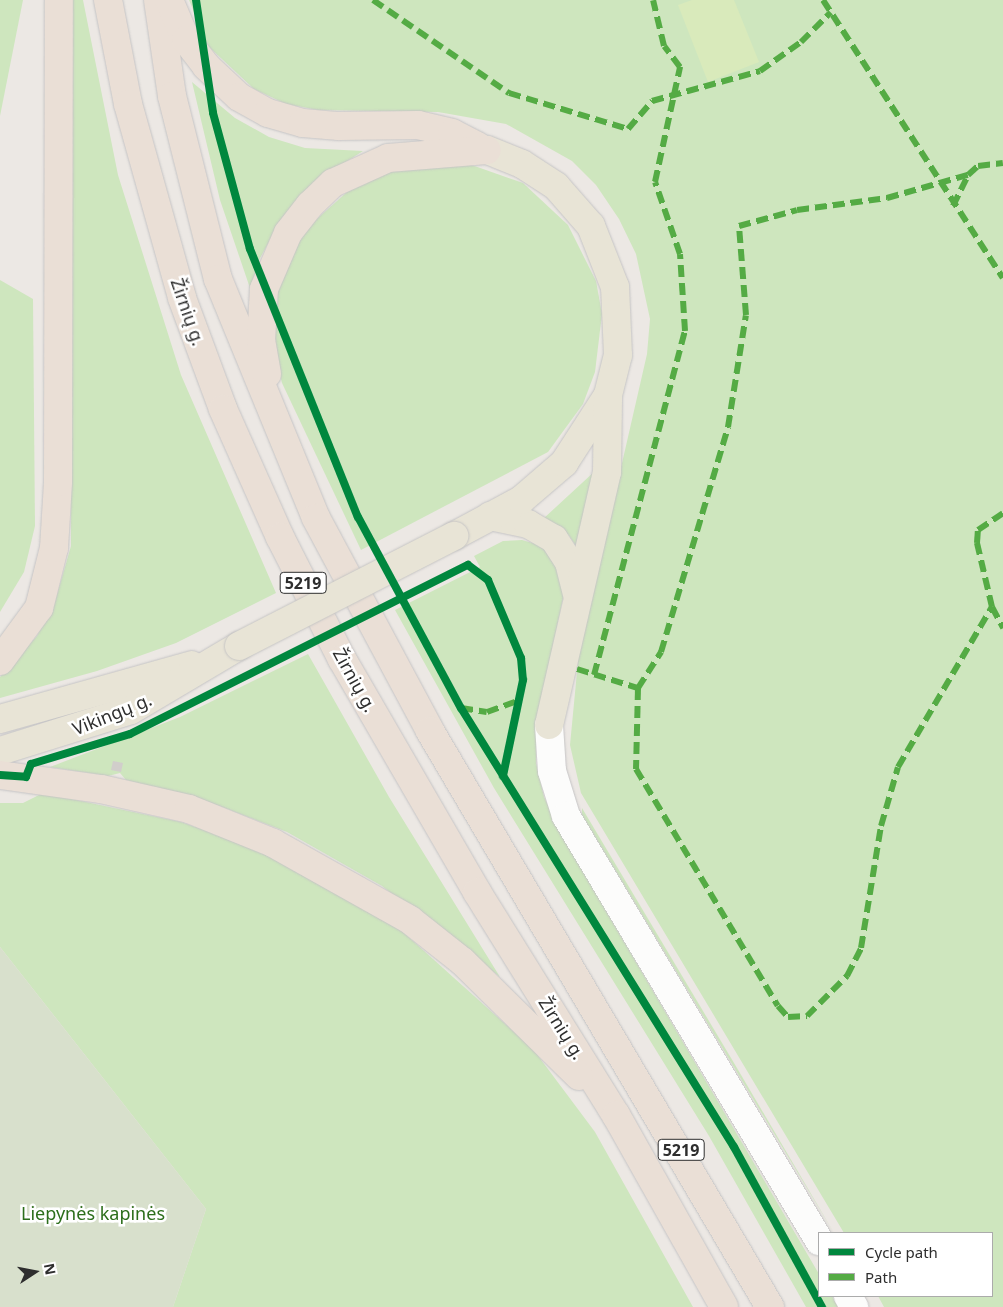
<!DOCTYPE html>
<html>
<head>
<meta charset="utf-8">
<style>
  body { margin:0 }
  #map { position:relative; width:1003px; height:1307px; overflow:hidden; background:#ece8e4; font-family:"Noto Sans",sans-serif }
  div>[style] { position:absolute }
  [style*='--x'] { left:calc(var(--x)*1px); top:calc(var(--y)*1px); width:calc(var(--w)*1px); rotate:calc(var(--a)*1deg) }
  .green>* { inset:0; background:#cee6be }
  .cemetery>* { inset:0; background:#d8e0cc }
  .pitch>* { inset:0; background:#d9eabb }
  .building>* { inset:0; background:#d1cecb }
  .roads { filter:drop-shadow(0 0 1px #c5c4c5) drop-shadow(0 0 1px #c5c4c5) }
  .minor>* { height:28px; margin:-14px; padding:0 14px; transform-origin:14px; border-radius:14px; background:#fcfcfb }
  .major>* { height:28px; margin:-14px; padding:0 14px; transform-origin:14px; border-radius:14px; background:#e8e4d6 }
  .highway>* { height:28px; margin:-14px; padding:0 14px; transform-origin:14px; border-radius:14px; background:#eadfd6 }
  .bridges { filter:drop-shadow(0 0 1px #c6c5c4) drop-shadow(0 0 1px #c6c5c4) }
  .major-bridge>* { height:28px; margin:-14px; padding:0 14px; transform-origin:14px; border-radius:14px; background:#e8e4d6 }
  .quiet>* { height:6px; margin-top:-3px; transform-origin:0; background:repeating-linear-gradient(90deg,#54ab44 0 12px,transparent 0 18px) }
  .cycleway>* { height:8px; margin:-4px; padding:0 4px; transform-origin:4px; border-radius:4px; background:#00873e }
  span { translate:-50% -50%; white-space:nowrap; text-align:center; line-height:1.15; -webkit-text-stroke:5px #fff; paint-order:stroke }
  .shield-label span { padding:1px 4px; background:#fff; border:1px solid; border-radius:4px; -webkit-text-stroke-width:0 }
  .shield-label { font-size:16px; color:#2e2e2e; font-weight:700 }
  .street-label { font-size:18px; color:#2e2e2e }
  .park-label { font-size:18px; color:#2c6e1b }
  .legend { position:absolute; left:818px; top:1232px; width:175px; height:65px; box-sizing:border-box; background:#fff; border:1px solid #ababab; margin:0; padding:6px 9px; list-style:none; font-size:15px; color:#2e2e2e }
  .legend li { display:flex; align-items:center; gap:10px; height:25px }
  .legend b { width:25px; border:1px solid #ababab }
  .north { position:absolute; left:10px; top:1247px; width:50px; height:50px; -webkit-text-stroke:4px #fff; paint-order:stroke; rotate:79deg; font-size:14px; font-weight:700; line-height:20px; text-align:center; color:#2e2e2e }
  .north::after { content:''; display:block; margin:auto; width:18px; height:22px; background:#2e2e2e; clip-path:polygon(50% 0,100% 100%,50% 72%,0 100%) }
</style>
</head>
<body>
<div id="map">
  <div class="green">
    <i style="clip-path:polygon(0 0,23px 0,0 116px)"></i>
    <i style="clip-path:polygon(70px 0,83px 0,118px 175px,181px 375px,276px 593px,176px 643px,97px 671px,0 698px,0 677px,37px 636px,54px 605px,71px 546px)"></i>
    <i style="clip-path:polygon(189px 0,1003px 0,1003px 1307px,884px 1307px,878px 1296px,992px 1296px,992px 1233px,844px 1233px,581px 793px,570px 745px,579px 651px,647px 354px,650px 319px,636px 254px,619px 219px,596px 185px,572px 161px,506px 124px,438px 112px,318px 110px,286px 104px,254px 89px,208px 46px)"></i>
    <i style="clip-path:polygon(192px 82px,235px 118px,269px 137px,305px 148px,363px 151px,316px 181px,282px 218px,259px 260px,251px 291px,220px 200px)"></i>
    <i style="clip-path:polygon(466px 163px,523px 183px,568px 225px,596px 281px,602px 314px,595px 372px,583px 404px,548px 452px,361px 550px,282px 383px,274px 351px,275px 293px,290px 256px,310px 225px,356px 184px,385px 171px)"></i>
    <i style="clip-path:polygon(0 280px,33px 299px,35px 526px,24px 572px,0 612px)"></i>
    <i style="clip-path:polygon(595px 471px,578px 549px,568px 534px,543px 519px)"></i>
    <i style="clip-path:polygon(522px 540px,543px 546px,554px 557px,564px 594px,537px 721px,536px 763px,544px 797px,565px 841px,819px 1274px,819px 1296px,832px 1296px,838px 1307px,806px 1307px,709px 1136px,494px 788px,395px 610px,480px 567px,474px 556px,503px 541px)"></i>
    <i style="clip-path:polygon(308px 654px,389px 797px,500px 977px,382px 886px,287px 832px,209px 802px,126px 780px,120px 773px,108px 776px,50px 767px,180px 717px)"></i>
    <i style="clip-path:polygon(43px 793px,181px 822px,250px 846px,393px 923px,533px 1049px,595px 1132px,693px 1307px,173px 1307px,206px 1209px,0 947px,0 803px,23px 803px)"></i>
    <i style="clip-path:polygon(582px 808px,737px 1068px,834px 1233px,582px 815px)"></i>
  </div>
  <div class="cemetery">
    <i style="clip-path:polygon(0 947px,206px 1209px,173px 1307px,0 1307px)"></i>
  </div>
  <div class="pitch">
    <i style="clip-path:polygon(692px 0,734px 0,759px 62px,708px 82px,678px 5px)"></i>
  </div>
  <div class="building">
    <i style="clip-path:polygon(113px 761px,123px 763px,121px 772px,111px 770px)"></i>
  </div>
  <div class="roads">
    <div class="minor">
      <i style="--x:549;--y:725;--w:46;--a:86.3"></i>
      <i style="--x:552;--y:771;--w:47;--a:72.7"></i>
      <i style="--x:566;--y:816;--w:495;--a:59.2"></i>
      <i style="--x:848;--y:1296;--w:13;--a:61"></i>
    </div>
    <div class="major">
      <i style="--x:490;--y:516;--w:39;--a:12"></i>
      <i style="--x:528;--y:524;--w:30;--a:30"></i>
      <i style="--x:554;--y:539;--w:27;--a:57"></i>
      <i style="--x:569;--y:562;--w:32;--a:76"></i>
      <i style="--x:454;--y:536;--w:76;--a:-28.2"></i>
      <i style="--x:521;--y:500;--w:57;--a:-40.7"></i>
      <i style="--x:564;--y:463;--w:81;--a:-57.1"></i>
      <i style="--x:608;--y:395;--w:41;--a:-76"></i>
      <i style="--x:618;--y:355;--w:68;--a:-92.5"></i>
      <i style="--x:615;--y:287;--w:66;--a:-111.5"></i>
      <i style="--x:591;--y:226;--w:53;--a:-131.2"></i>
      <i style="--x:556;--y:186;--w:40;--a:-147.1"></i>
      <i style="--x:522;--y:164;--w:38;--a:-158"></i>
      <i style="--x:0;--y:719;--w:199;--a:-15.7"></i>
      <i style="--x:549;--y:725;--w:260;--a:-77.1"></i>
      <i style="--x:607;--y:472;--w:76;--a:-89.2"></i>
      <i style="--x:0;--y:751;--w:137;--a:-17.4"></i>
      <i style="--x:131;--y:710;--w:126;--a:-30.7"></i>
    </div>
    <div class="highway">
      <i style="--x:108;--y:0;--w:106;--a:79.1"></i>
      <i style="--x:128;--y:104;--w:201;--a:74.4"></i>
      <i style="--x:182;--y:298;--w:118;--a:69.7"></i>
      <i style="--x:223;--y:409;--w:140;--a:66"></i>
      <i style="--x:280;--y:537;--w:137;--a:63.1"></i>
      <i style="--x:342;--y:659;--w:269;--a:59.9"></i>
      <i style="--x:477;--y:892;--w:263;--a:58.1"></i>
      <i style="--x:616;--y:1115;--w:220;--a:60.6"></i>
      <i style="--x:158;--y:0;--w:97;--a:81.7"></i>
      <i style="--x:172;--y:96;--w:189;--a:75.9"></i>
      <i style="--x:218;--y:279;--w:258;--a:67.7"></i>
      <i style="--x:316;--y:518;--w:242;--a:61.8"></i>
      <i style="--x:430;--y:731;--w:669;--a:59.45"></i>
      <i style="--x:169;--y:0;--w:43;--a:67"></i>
      <i style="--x:186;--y:40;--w:33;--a:52"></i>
      <i style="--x:206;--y:66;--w:45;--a:43.2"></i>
      <i style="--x:239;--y:97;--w:33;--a:29"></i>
      <i style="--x:268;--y:113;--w:36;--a:16"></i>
      <i style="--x:303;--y:123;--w:36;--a:5"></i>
      <i style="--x:339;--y:126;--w:79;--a:-0.7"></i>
      <i style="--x:418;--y:125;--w:35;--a:13"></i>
      <i style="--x:452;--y:133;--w:29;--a:27"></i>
      <i style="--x:267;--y:374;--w:34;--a:-100"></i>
      <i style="--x:261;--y:341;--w:52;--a:-86.7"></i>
      <i style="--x:264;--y:289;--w:61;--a:-66.8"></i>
      <i style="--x:288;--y:233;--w:36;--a:-52"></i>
      <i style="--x:310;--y:205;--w:32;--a:-44"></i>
      <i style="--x:333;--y:183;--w:60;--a:-24.4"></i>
      <i style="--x:388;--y:158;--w:99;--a:-4.6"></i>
      <i style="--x:0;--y:661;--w:66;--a:-53.7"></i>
      <i style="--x:39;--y:608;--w:62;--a:-76"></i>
      <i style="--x:54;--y:548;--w:66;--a:-86.5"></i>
      <i style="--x:58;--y:482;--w:482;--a:-89.9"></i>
      <i style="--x:0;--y:775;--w:102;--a:7.9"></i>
      <i style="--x:101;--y:789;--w:90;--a:12.8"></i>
      <i style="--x:189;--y:809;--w:91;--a:22"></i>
      <i style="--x:273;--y:843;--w:157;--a:29.3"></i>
      <i style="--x:410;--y:920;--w:66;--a:38.3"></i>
      <i style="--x:462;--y:961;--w:164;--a:44.5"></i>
    </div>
  </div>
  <div class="bridges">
    <div class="major-bridge">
      <i style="--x:239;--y:646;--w:242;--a:-27.1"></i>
    </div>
  </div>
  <div class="quiet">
    <i style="--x:373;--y:0;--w:165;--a:34.4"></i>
    <i style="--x:509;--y:93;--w:124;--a:16.8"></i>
    <i style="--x:628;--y:129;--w:37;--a:-49"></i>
    <i style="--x:652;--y:101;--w:112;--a:-15.5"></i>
    <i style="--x:760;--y:71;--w:50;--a:-35.3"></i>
    <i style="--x:801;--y:42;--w:42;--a:-45"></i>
    <i style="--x:823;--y:0;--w:331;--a:57.1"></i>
    <i style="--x:953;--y:206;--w:34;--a:-64"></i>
    <i style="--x:992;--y:607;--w:24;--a:62"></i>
    <i style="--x:577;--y:669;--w:64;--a:17.3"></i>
    <i style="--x:638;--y:688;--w:43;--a:-57.4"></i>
    <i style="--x:661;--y:652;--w:235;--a:-73.4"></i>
    <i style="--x:728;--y:427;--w:113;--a:-80.9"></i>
    <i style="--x:746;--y:315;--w:89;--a:-94.5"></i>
    <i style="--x:739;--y:226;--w:60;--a:-15.4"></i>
    <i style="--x:797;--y:210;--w:91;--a:-7.6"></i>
    <i style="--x:887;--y:198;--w:84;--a:-15.9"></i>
    <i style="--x:968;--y:175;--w:13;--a:-42"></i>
    <i style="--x:978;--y:166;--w:25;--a:-7"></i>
    <i style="--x:594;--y:675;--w:356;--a:-75.2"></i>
    <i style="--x:685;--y:331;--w:77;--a:-93.7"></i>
    <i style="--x:680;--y:254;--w:76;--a:-109.1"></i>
    <i style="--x:655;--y:182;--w:118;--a:-77.7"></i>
    <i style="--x:680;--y:67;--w:26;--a:-127"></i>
    <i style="--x:664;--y:46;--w:47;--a:-103.4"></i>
    <i style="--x:638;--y:688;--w:81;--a:91.4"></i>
    <i style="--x:636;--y:769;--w:276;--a:59.1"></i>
    <i style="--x:778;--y:1006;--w:15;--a:48"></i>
    <i style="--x:788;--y:1017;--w:19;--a:-3"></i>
    <i style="--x:807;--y:1016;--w:57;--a:-45"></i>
    <i style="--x:847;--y:976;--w:31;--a:-63"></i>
    <i style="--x:861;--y:948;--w:124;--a:-80.7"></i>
    <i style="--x:881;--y:826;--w:61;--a:-73.9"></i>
    <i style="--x:898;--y:767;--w:186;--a:-59.6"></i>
    <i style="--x:992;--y:607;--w:66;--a:-103.2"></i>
    <i style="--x:977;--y:543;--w:13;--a:-86"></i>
    <i style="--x:978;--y:530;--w:30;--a:-34"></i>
    <i style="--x:461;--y:708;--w:26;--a:9"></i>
    <i style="--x:487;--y:712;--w:33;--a:-20"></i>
  </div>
  <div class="cycleway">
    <i style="--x:196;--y:0;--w:114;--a:81.4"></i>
    <i style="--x:213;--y:113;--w:141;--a:74.8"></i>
    <i style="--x:250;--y:249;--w:289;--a:68.1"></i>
    <i style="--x:358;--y:517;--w:217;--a:61.7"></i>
    <i style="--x:461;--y:708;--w:517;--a:58.12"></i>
    <i style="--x:734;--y:1147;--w:183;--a:61.2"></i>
    <i style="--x:0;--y:775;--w:26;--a:4"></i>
    <i style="--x:26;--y:777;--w:14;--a:-69"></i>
    <i style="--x:31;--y:764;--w:103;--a:-16.9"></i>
    <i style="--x:130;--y:734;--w:378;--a:-26.6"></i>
    <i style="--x:468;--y:565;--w:25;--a:37"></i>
    <i style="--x:488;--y:580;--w:85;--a:67.1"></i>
    <i style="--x:521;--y:658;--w:22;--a:85"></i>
    <i style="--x:523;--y:680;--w:98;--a:101.8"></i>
  </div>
  <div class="shield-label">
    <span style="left:303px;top:583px">5219</span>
    <span style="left:681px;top:1150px">5219</span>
  </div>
  <div class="street-label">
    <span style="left:188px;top:312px;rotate:71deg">Žirnių g.</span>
    <span style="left:355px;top:680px;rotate:61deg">Žirnių g.</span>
    <span style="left:112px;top:714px;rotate:-22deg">Vikingų g.</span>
    <span style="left:562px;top:1028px;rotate:58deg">Žirnių g.</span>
  </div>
  <div class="park-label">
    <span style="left:93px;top:1213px">Liepynės kapinės</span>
  </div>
  <ul class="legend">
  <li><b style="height:6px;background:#00873e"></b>Cycle path</li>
  <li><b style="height:6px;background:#54ab44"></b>Path</li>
  </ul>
  <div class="north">N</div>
</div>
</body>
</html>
